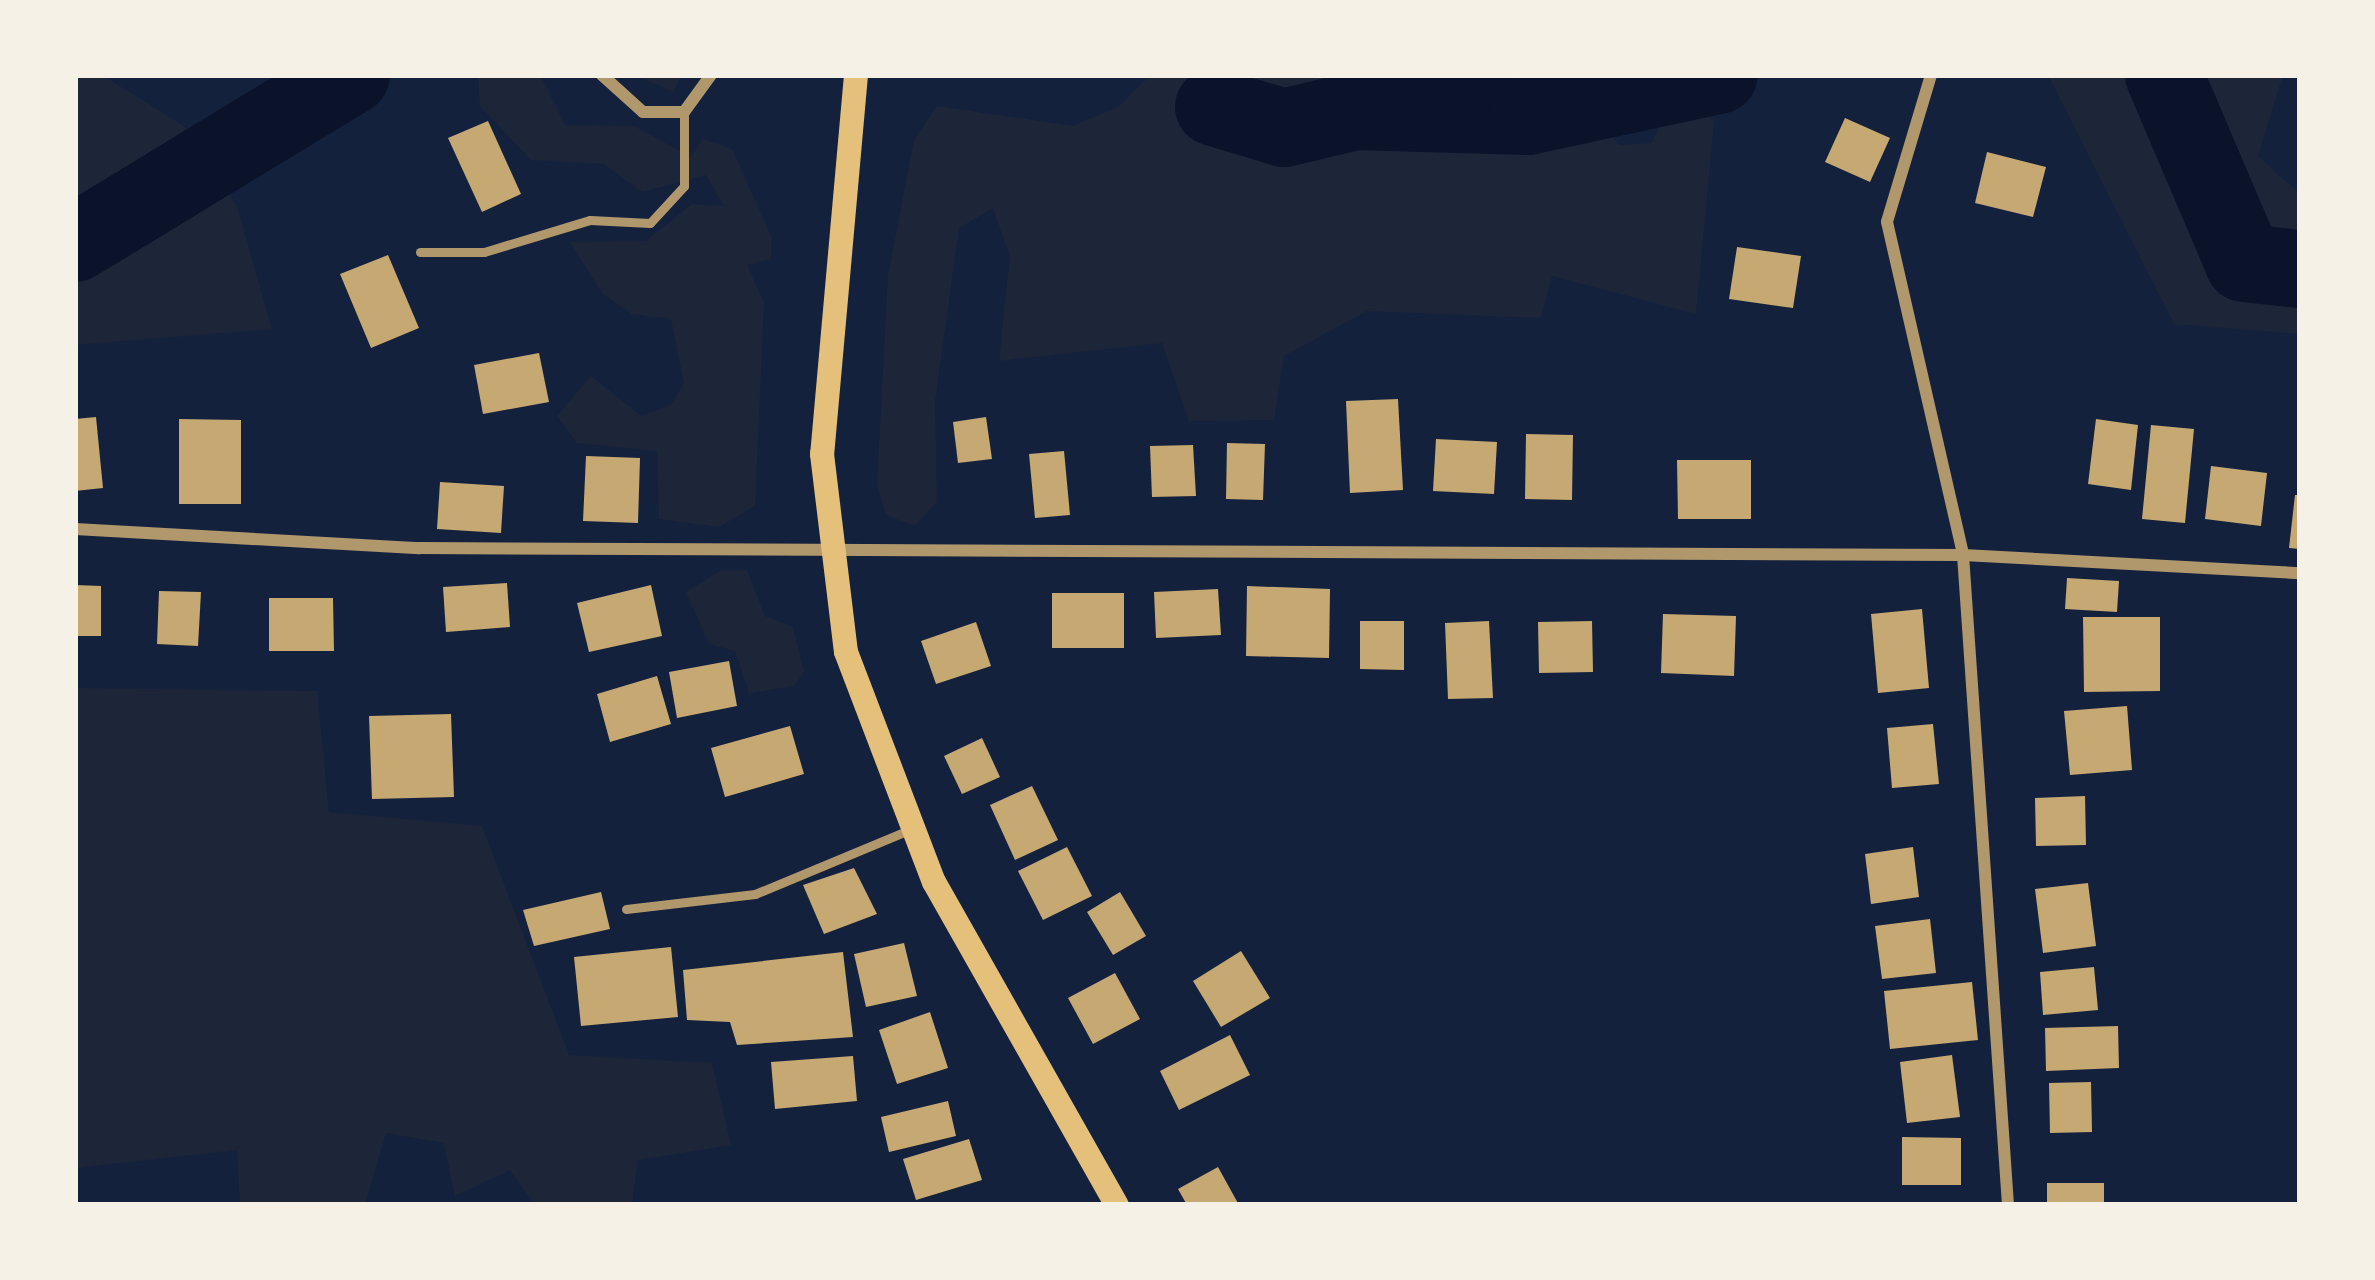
<!DOCTYPE html>
<html>
<head>
<meta charset="utf-8">
<style>
  body { margin:0 }
  #map { position:relative; width:2375px; height:1280px; overflow:hidden; background:#14213d; font-family:Roboto,sans-serif }
  div>[style] { position:absolute }
  [style*='--x'] { left:calc(var(--x)*1px); top:calc(var(--y)*1px); width:calc(var(--w)*1px); rotate:calc(var(--a)*1deg) }
  .green>* { inset:0; background:#1d2539 }
  .river>* { height:78px; margin:-39px; padding:0 39px; transform-origin:39px; border-radius:39px; background:#0b132b }
  .building>* { inset:0; background:#c6a872 }
  .service>* { height:9px; margin:-4.5px; padding:0 4.5px; transform-origin:4.5px; border-radius:4.5px; background:#b1986c }
  .minor>* { height:12px; margin:-6px; padding:0 6px; transform-origin:6px; border-radius:6px; background:#b1986c }
  .secondary>* { height:24px; margin:-12px; padding:0 12px; transform-origin:12px; border-radius:12px; background:#e5c07b }
  span { translate:-50% -50%; white-space:nowrap; text-align:center; line-height:1.15; -webkit-text-stroke:9px #f6f1e7; paint-order:stroke }
  .frame { position:absolute; inset:0; border:78px solid #f6f1e7; pointer-events:none }
</style>
</head>
<body>
<div id="map">
  <div class="green">
    <i style="clip-path:polygon(75px 75px,102px 75px,184px 126px,237px 206px,272px 329px,75px 345px)"></i>
    <i style="clip-path:polygon(478px 75px,540px 75px,565px 125px,634px 126px,691px 157px,703px 139px,732px 149px,771px 236px,771px 259px,747px 265px,764px 303px,755px 506px,719px 527px,659px 519px,657px 451px,577px 443px,557px 416px,591px 376px,641px 416px,671px 405px,684px 383px,671px 319px,632px 314px,602px 293px,570px 242px,646px 241px,692px 204px,724px 206px,706px 175px,642px 192px,604px 164px,531px 160px,480px 106px)"></i>
    <i style="clip-path:polygon(635px 75px,682px 75px,673px 92px)"></i>
    <i style="clip-path:polygon(1151px 75px,1598px 75px,1594px 112px,1619px 145px,1652px 143px,1677px 87px,1714px 122px,1696px 314px,1552px 276px,1541px 318px,1367px 311px,1284px 356px,1274px 420px,1189px 421px,1162px 343px,999px 361px,1010px 256px,993px 208px,959px 228px,935px 402px,937px 502px,915px 526px,886px 515px,877px 485px,888px 276px,914px 140px,937px 106px,1073px 126px,1118px 107px)"></i>
    <i style="clip-path:polygon(2048px 75px,2283px 75px,2258px 156px,2300px 194px,2300px 334px,2174px 324px)"></i>
    <i style="clip-path:polygon(722px 570px,747px 570px,765px 616px,793px 627px,804px 672px,794px 686px,749px 693px,735px 651px,709px 644px,686px 592px)"></i>
    <i style="clip-path:polygon(75px 688px,317px 691px,329px 812px,482px 826px,569px 1055px,712px 1063px,731px 1145px,638px 1160px,632px 1205px,535px 1205px,510px 1170px,455px 1196px,444px 1143px,386px 1133px,365px 1205px,240px 1205px,237px 1150px,75px 1168px)"></i>
  </div>
  <div class="river">
    <i style="--x:2164;--y:75;--w:204;--a:66.9"></i>
    <i style="--x:2244;--y:263;--w:56;--a:6.1"></i>
    <i style="--x:1214;--y:107;--w:73;--a:16.7"></i>
    <i style="--x:1284;--y:128;--w:73;--a:-13.5"></i>
    <i style="--x:1355;--y:111;--w:172;--a:1.7"></i>
    <i style="--x:1527;--y:116;--w:196;--a:-12.1"></i>
    <i style="--x:75;--y:243;--w:323;--a:-31.3"></i>
  </div>
  <div class="building">
    <i style="clip-path:polygon(1845px 118px,1890px 138px,1870px 182px,1825px 162px)"></i>
    <i style="clip-path:polygon(488px 121px,521px 194px,482px 212px,448px 138px)"></i>
    <i style="clip-path:polygon(1987px 152px,2046px 167px,2033px 217px,1975px 203px)"></i>
    <i style="clip-path:polygon(1737px 247px,1801px 256px,1793px 308px,1729px 299px)"></i>
    <i style="clip-path:polygon(388px 255px,419px 328px,371px 348px,340px 274px)"></i>
    <i style="clip-path:polygon(539px 353px,549px 402px,483px 414px,474px 365px)"></i>
    <i style="clip-path:polygon(1398px 399px,1403px 490px,1350px 493px,1346px 401px)"></i>
    <i style="clip-path:polygon(96px 417px,103px 488px,75px 491px,75px 419px)"></i>
    <i style="clip-path:polygon(986px 417px,992px 459px,958px 463px,953px 422px)"></i>
    <i style="clip-path:polygon(179px 419px,241px 420px,241px 504px,179px 504px)"></i>
    <i style="clip-path:polygon(2096px 419px,2138px 425px,2131px 490px,2088px 484px)"></i>
    <i style="clip-path:polygon(2151px 425px,2194px 429px,2185px 523px,2142px 519px)"></i>
    <i style="clip-path:polygon(1526px 434px,1573px 435px,1572px 500px,1525px 499px)"></i>
    <i style="clip-path:polygon(1436px 439px,1497px 442px,1494px 494px,1433px 491px)"></i>
    <i style="clip-path:polygon(1227px 443px,1265px 444px,1263px 500px,1226px 499px)"></i>
    <i style="clip-path:polygon(1193px 445px,1196px 496px,1152px 497px,1150px 446px)"></i>
    <i style="clip-path:polygon(1064px 451px,1070px 515px,1035px 518px,1029px 454px)"></i>
    <i style="clip-path:polygon(586px 456px,640px 458px,638px 523px,583px 521px)"></i>
    <i style="clip-path:polygon(1677px 460px,1751px 460px,1751px 519px,1678px 519px)"></i>
    <i style="clip-path:polygon(2211px 466px,2267px 473px,2261px 526px,2205px 519px)"></i>
    <i style="clip-path:polygon(440px 482px,504px 486px,501px 533px,437px 529px)"></i>
    <i style="clip-path:polygon(2295px 495px,2300px 495px,2300px 549px,2289px 548px)"></i>
    <i style="clip-path:polygon(2067px 578px,2119px 581px,2117px 612px,2065px 609px)"></i>
    <i style="clip-path:polygon(507px 583px,510px 627px,446px 632px,443px 587px)"></i>
    <i style="clip-path:polygon(75px 585px,101px 586px,101px 636px,75px 636px)"></i>
    <i style="clip-path:polygon(651px 585px,662px 636px,589px 652px,577px 603px)"></i>
    <i style="clip-path:polygon(1247px 586px,1330px 589px,1329px 658px,1246px 656px)"></i>
    <i style="clip-path:polygon(1218px 589px,1221px 635px,1156px 638px,1154px 592px)"></i>
    <i style="clip-path:polygon(159px 591px,201px 592px,198px 646px,157px 644px)"></i>
    <i style="clip-path:polygon(1052px 593px,1124px 593px,1124px 648px,1052px 648px)"></i>
    <i style="clip-path:polygon(269px 598px,333px 598px,334px 651px,269px 651px)"></i>
    <i style="clip-path:polygon(1922px 609px,1929px 688px,1878px 693px,1871px 614px)"></i>
    <i style="clip-path:polygon(1663px 614px,1736px 616px,1734px 676px,1661px 673px)"></i>
    <i style="clip-path:polygon(2083px 617px,2160px 617px,2160px 691px,2084px 692px)"></i>
    <i style="clip-path:polygon(1360px 621px,1404px 621px,1404px 670px,1360px 669px)"></i>
    <i style="clip-path:polygon(1489px 621px,1493px 698px,1448px 699px,1445px 623px)"></i>
    <i style="clip-path:polygon(1592px 621px,1593px 672px,1539px 673px,1538px 622px)"></i>
    <i style="clip-path:polygon(976px 622px,991px 666px,936px 684px,921px 641px)"></i>
    <i style="clip-path:polygon(729px 661px,737px 706px,677px 718px,669px 672px)"></i>
    <i style="clip-path:polygon(657px 676px,671px 724px,610px 742px,597px 694px)"></i>
    <i style="clip-path:polygon(2127px 706px,2132px 770px,2070px 775px,2064px 711px)"></i>
    <i style="clip-path:polygon(451px 714px,454px 797px,372px 799px,369px 716px)"></i>
    <i style="clip-path:polygon(1933px 724px,1939px 784px,1892px 788px,1887px 728px)"></i>
    <i style="clip-path:polygon(790px 726px,804px 774px,725px 797px,711px 748px)"></i>
    <i style="clip-path:polygon(982px 738px,1000px 777px,962px 794px,944px 756px)"></i>
    <i style="clip-path:polygon(1032px 786px,1058px 840px,1015px 860px,990px 805px)"></i>
    <i style="clip-path:polygon(2085px 796px,2086px 845px,2036px 846px,2035px 798px)"></i>
    <i style="clip-path:polygon(1067px 847px,1092px 896px,1043px 920px,1018px 871px)"></i>
    <i style="clip-path:polygon(1913px 847px,1919px 897px,1871px 904px,1865px 854px)"></i>
    <i style="clip-path:polygon(854px 868px,877px 914px,824px 934px,803px 885px)"></i>
    <i style="clip-path:polygon(2088px 883px,2096px 946px,2043px 953px,2035px 889px)"></i>
    <i style="clip-path:polygon(601px 892px,610px 929px,534px 946px,523px 910px)"></i>
    <i style="clip-path:polygon(1120px 892px,1146px 936px,1113px 955px,1087px 912px)"></i>
    <i style="clip-path:polygon(1930px 919px,1936px 973px,1882px 979px,1875px 926px)"></i>
    <i style="clip-path:polygon(904px 943px,917px 996px,866px 1007px,854px 954px)"></i>
    <i style="clip-path:polygon(671px 947px,678px 1017px,581px 1026px,574px 957px)"></i>
    <i style="clip-path:polygon(1241px 951px,1270px 998px,1221px 1027px,1193px 981px)"></i>
    <i style="clip-path:polygon(843px 952px,853px 1037px,737px 1045px,730px 1022px,687px 1020px,683px 970px)"></i>
    <i style="clip-path:polygon(2094px 967px,2098px 1010px,2043px 1015px,2040px 972px)"></i>
    <i style="clip-path:polygon(1115px 973px,1140px 1019px,1093px 1044px,1068px 998px)"></i>
    <i style="clip-path:polygon(1972px 982px,1978px 1040px,1890px 1049px,1884px 991px)"></i>
    <i style="clip-path:polygon(930px 1012px,948px 1068px,897px 1084px,879px 1030px)"></i>
    <i style="clip-path:polygon(2118px 1026px,2119px 1068px,2046px 1071px,2045px 1028px)"></i>
    <i style="clip-path:polygon(1230px 1035px,1250px 1075px,1179px 1110px,1160px 1071px)"></i>
    <i style="clip-path:polygon(1952px 1055px,1960px 1117px,1907px 1123px,1900px 1062px)"></i>
    <i style="clip-path:polygon(853px 1056px,857px 1101px,775px 1109px,771px 1062px)"></i>
    <i style="clip-path:polygon(2091px 1082px,2092px 1132px,2050px 1133px,2049px 1083px)"></i>
    <i style="clip-path:polygon(948px 1101px,956px 1136px,889px 1152px,881px 1117px)"></i>
    <i style="clip-path:polygon(1902px 1137px,1961px 1138px,1961px 1185px,1902px 1185px)"></i>
    <i style="clip-path:polygon(969px 1139px,982px 1180px,916px 1200px,903px 1159px)"></i>
    <i style="clip-path:polygon(1218px 1167px,1239px 1205px,1187px 1205px,1178px 1189px)"></i>
    <i style="clip-path:polygon(2047px 1183px,2104px 1183px,2104px 1205px,2047px 1205px)"></i>
  </div>
  <div class="service">
    <i style="--x:420;--y:252;--w:64;--a:0"></i>
    <i style="--x:484;--y:252;--w:111;--a:-16.8"></i>
    <i style="--x:590;--y:220;--w:60;--a:2.9"></i>
    <i style="--x:650;--y:223;--w:50;--a:-47.4"></i>
    <i style="--x:684;--y:186;--w:74;--a:-90"></i>
    <i style="--x:626;--y:909;--w:130;--a:-6.6"></i>
    <i style="--x:755;--y:894;--w:169;--a:-22.6"></i>
  </div>
  <div class="minor">
    <i style="--x:602;--y:75;--w:55;--a:42.1"></i>
    <i style="--x:643;--y:112;--w:41;--a:0"></i>
    <i style="--x:684;--y:112;--w:46;--a:-53.9"></i>
    <i style="--x:1931;--y:75;--w:153;--a:106.7"></i>
    <i style="--x:1887;--y:222;--w:342;--a:77.1"></i>
    <i style="--x:1963;--y:555;--w:652;--a:86.04"></i>
    <i style="--x:75;--y:529;--w:345;--a:3.2"></i>
    <i style="--x:419;--y:548;--w:1544;--a:0.26"></i>
    <i style="--x:1963;--y:555;--w:337;--a:3.1"></i>
  </div>
  <div class="secondary">
    <i style="--x:856;--y:75;--w:381;--a:95.1"></i>
    <i style="--x:822;--y:454;--w:199;--a:83.1"></i>
    <i style="--x:846;--y:652;--w:246;--a:69.1"></i>
    <i style="--x:934;--y:882;--w:371;--a:60.5"></i>
  </div>
  <div class="frame"></div>
</div>
</body>
</html>
